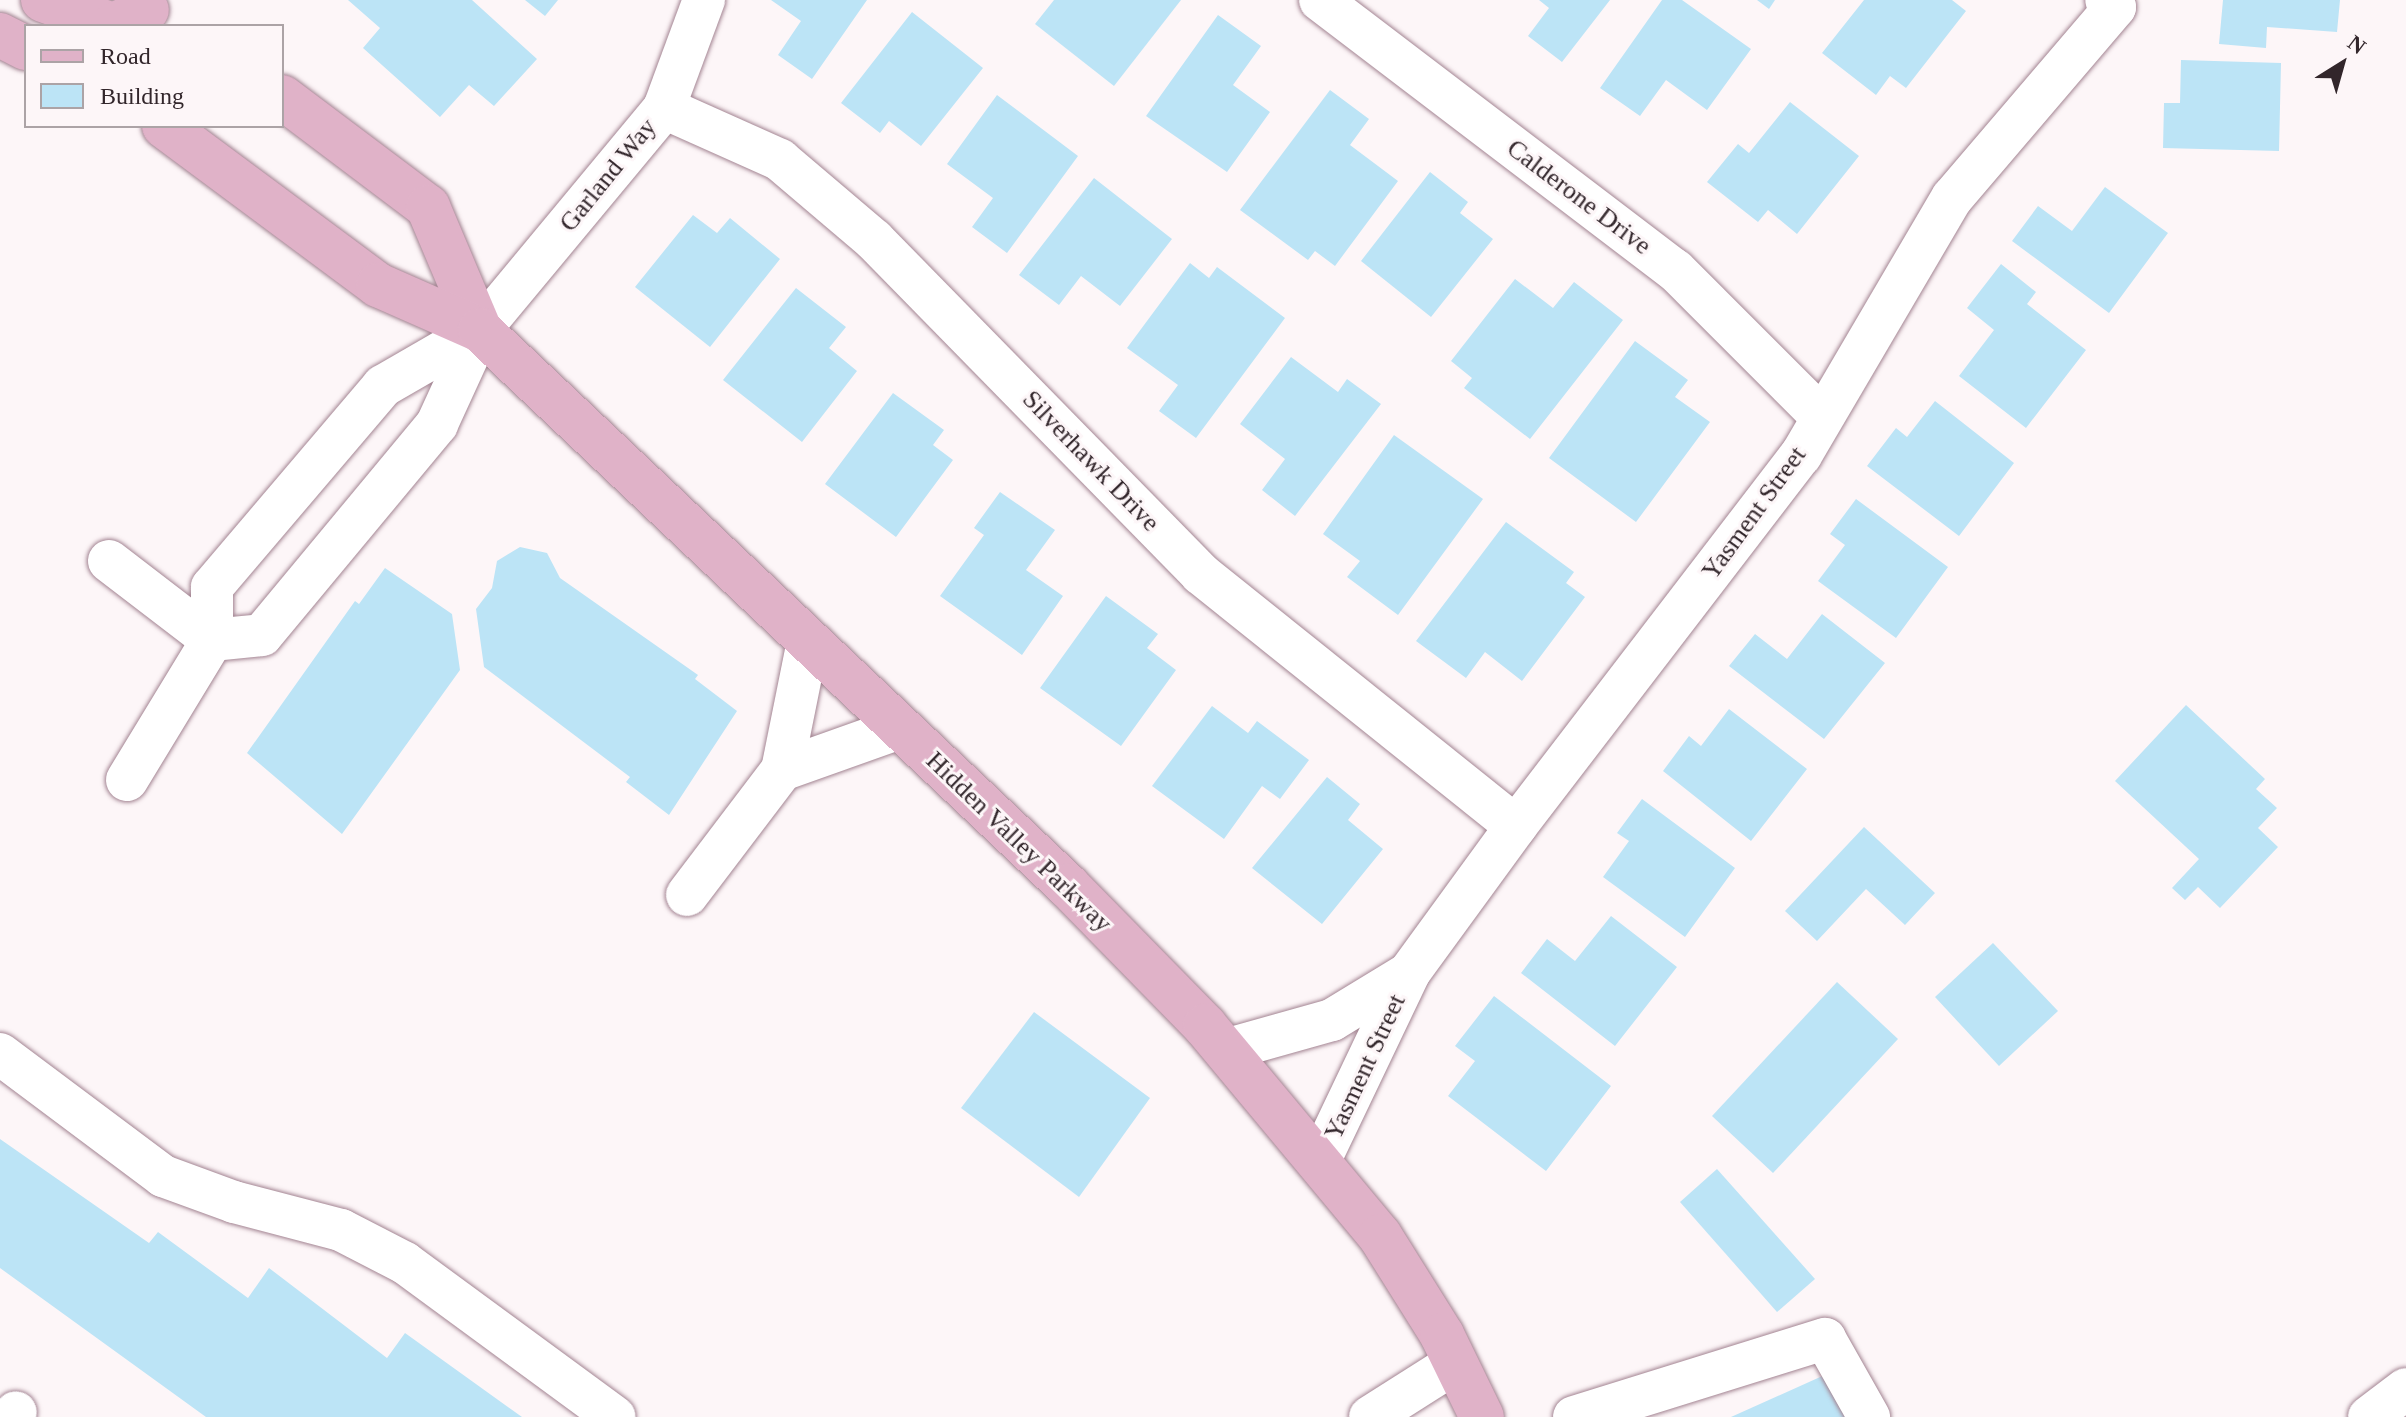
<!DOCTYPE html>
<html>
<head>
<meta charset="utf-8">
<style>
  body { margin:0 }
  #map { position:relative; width:2406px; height:1417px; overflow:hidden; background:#fdf6f8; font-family:"Times New Roman",serif }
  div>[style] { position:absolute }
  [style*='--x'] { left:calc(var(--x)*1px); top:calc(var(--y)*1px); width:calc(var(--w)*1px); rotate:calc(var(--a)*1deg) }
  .building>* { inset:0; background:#bce4f6 }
  .roads { filter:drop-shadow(0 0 2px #a38492) drop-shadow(0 0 2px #a38492) }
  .minor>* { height:42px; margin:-21px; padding:0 21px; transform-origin:21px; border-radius:21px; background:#fff }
  .major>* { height:44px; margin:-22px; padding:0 22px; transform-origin:22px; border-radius:22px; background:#e0b2c8 }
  span { translate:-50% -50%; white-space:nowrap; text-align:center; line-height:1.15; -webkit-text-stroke:6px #fdf6f8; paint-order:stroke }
  .street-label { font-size:26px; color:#32262b }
  .legend { position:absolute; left:24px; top:24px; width:260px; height:104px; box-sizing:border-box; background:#fdf6f8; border:2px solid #aca3a6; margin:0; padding:10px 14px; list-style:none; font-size:24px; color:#32262b }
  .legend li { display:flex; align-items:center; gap:16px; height:40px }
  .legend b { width:40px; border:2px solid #aca3a6 }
  .north { position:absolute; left:2302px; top:24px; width:80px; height:80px; -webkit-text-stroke:6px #fdf6f8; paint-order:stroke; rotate:37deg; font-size:22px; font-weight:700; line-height:32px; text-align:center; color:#32262b }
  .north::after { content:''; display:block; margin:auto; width:28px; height:36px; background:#32262b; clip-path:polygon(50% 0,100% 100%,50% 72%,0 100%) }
</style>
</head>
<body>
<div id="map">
  <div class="building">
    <i style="clip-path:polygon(348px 0,472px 0,537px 59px,494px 106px,469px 85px,440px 117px,363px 48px,380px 28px)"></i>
    <i style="clip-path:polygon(525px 0,558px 0,545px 16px)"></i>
    <i style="clip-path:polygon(771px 0,867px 0,812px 79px,778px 55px,801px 21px)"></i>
    <i style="clip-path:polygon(1054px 0,1181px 0,1114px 86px,1035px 24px)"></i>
    <i style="clip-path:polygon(1539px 0,1610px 0,1562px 62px,1528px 36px,1549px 8px)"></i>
    <i style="clip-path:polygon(1662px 0,1682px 0,1751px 49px,1707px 110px,1666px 80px,1640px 116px,1600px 88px)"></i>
    <i style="clip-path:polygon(1757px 0,1775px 0,1769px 9px)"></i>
    <i style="clip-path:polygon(1864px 0,1952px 0,1966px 11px,1906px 88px,1890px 76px,1876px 95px,1822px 53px)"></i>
    <i style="clip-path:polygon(2223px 0,2340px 0,2337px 32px,2267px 27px,2266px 48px,2219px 44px)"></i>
    <i style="clip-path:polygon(912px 12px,983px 68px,921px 146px,889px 121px,880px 133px,841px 103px)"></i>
    <i style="clip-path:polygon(1218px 15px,1261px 46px,1233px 85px,1270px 112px,1227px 172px,1146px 116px)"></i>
    <i style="clip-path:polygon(2181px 60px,2281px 63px,2279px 151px,2163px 148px,2164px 103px,2180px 103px)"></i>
    <i style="clip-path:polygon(1330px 90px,1369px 119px,1350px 145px,1398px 181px,1335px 266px,1315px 251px,1308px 260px,1240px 210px)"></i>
    <i style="clip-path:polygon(997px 95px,1078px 156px,1007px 253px,972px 227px,993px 198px,947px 164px)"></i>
    <i style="clip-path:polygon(1790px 102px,1859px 156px,1797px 234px,1768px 210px,1758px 222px,1707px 182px,1738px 144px,1749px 153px)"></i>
    <i style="clip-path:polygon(1430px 172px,1468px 202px,1460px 213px,1493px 239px,1431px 317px,1361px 261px)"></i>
    <i style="clip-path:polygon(1094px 178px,1172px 239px,1120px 306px,1081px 276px,1059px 305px,1019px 275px)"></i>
    <i style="clip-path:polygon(2105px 187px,2168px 233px,2109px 313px,2012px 241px,2038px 206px,2072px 231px)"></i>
    <i style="clip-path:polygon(693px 215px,717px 233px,730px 218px,780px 259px,710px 347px,635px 287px)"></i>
    <i style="clip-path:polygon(1190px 263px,1209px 278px,1217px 267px,1285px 318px,1196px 438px,1159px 411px,1178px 385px,1127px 348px)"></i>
    <i style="clip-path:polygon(2001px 264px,2036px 292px,2027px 304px,2086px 350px,2026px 428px,1959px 376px,1994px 330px,1967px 308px)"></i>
    <i style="clip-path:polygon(1515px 279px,1553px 308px,1574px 282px,1623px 320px,1530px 439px,1464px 388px,1472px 378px,1451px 361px)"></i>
    <i style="clip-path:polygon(796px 288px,846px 327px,829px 348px,857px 371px,802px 442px,723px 380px)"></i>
    <i style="clip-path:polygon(1635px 341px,1688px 380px,1675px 397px,1710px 422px,1636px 522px,1549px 458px)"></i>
    <i style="clip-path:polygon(1291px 357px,1338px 392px,1347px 379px,1381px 404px,1295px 516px,1262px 490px,1285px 459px,1240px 424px)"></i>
    <i style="clip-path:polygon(893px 393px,944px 430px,933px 445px,953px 460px,896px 537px,825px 484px)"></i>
    <i style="clip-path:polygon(1935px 401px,2014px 463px,1959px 536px,1867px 466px,1896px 428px,1907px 437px)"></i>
    <i style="clip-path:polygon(1394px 435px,1483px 499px,1398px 615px,1347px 577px,1360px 561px,1323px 534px)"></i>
    <i style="clip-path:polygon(1000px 492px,1055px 530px,1026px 570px,1063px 596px,1022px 655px,940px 596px,984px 535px,974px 528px)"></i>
    <i style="clip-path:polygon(1856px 499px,1948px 567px,1896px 638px,1818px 581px,1845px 545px,1830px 534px)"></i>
    <i style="clip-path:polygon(1506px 522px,1574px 572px,1566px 583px,1585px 597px,1522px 681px,1485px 652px,1466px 678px,1416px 641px)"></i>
    <i style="clip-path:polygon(520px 547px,547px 553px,560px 578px,698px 675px,695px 679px,737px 711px,669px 815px,626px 782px,630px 777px,484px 667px,476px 609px,492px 588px,497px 561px)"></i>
    <i style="clip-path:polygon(385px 568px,452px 614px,460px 670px,342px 834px,247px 753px,355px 601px,359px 604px)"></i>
    <i style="clip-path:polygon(1106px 596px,1158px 634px,1147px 648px,1176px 670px,1121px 746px,1040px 688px)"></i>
    <i style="clip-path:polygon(1822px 614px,1885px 663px,1824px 739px,1729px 666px,1755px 634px,1787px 659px)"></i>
    <i style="clip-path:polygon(2186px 705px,2265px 779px,2256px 789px,2277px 808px,2258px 828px,2278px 847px,2220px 908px,2198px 887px,2185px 900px,2172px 888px,2199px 859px,2115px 781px)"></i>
    <i style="clip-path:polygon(1212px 706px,1248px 733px,1257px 721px,1309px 760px,1280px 799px,1262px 786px,1224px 839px,1152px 786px)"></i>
    <i style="clip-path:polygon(1729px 709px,1807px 769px,1751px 841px,1663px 771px,1689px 736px,1701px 746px)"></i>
    <i style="clip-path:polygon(1327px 777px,1360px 804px,1348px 820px,1383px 849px,1322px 924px,1252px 868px)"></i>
    <i style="clip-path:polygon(1642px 799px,1735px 868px,1685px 937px,1603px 877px,1629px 841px,1617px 833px)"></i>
    <i style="clip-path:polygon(1864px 827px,1935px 893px,1905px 925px,1866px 889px,1817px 941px,1785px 911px)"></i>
    <i style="clip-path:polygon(1611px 916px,1677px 967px,1615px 1046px,1521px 973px,1547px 939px,1575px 961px)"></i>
    <i style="clip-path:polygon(1993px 943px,2058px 1011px,1999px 1066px,1935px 997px)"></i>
    <i style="clip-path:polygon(1837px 982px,1898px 1039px,1773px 1173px,1712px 1116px)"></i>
    <i style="clip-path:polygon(1494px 996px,1611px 1086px,1546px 1171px,1448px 1096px,1475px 1061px,1455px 1046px)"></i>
    <i style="clip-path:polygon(1034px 1012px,1150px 1098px,1079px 1197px,961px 1108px)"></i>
    <i style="clip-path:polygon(0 1139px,149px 1243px,158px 1232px,248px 1298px,269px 1268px,387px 1358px,405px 1333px,522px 1417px,206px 1417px,0 1268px)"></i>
    <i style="clip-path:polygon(1717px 1169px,1815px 1279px,1777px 1312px,1680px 1202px)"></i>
    <i style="clip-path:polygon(1829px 1373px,1849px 1417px,1731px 1417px)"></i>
  </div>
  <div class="roads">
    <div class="minor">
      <i style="--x:1320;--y:0;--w:446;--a:37.3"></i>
      <i style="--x:1675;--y:270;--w:205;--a:45"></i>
      <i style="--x:664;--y:108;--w:127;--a:24.1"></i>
      <i style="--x:780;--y:160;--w:123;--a:40.4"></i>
      <i style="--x:874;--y:240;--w:467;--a:45.6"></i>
      <i style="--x:1201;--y:574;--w:403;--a:38.7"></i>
      <i style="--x:109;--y:561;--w:130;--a:37.5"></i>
      <i style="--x:212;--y:640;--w:50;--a:-5.7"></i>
      <i style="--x:262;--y:635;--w:274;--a:-50.3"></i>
      <i style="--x:437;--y:424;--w:103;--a:-65.4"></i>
      <i style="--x:480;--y:330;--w:288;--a:-50.3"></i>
      <i style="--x:664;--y:108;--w:115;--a:-69.7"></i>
      <i style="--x:782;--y:770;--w:125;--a:-19.6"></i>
      <i style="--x:127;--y:780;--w:164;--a:-58.7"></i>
      <i style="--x:212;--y:640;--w:53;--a:-90"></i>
      <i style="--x:212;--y:587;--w:264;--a:-49.6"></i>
      <i style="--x:383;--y:386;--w:112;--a:-30"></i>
      <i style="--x:687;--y:895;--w:157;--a:-52.8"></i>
      <i style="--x:782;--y:770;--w:132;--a:-78.6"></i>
      <i style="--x:1225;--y:1050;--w:111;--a:-15.7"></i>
      <i style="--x:1332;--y:1020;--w:90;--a:-31.4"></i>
      <i style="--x:0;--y:1054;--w:204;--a:36.8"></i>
      <i style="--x:163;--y:1176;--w:76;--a:20.1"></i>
      <i style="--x:234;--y:1202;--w:111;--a:14.7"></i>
      <i style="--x:341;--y:1230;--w:72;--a:27.3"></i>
      <i style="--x:405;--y:1263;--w:260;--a:36.3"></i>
      <i style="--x:1320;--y:1160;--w:207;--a:-64.5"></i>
      <i style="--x:1409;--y:973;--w:182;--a:-53.9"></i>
      <i style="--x:1516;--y:826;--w:468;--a:-52.5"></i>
      <i style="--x:1801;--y:455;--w:298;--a:-59.6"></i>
      <i style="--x:1952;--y:198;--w:251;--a:-49.5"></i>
      <i style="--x:2115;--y:7;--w:11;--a:-142"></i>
      <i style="--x:12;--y:1417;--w:6;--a:-51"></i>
      <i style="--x:1370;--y:1417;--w:101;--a:-32.4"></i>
      <i style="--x:1574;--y:1417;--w:263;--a:-17.3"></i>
      <i style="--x:1825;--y:1339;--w:90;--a:60.6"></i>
      <i style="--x:2369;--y:1417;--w:46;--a:-37.1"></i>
    </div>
    <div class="major">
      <i style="--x:43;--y:0;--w:74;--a:19.7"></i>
      <i style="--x:113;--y:25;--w:37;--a:-24"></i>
      <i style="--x:0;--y:35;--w:29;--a:27"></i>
      <i style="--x:282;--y:97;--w:183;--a:37"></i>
      <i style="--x:428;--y:207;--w:134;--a:67.1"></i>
      <i style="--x:164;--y:126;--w:267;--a:36.6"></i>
      <i style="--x:378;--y:285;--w:111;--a:23.8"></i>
      <i style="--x:480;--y:330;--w:809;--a:43.4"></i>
      <i style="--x:1068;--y:886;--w:196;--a:45.6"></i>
      <i style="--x:1205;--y:1026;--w:273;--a:50.2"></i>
      <i style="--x:1380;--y:1236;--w:117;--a:57.9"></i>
      <i style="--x:1442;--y:1335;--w:91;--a:64"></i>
    </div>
  </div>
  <div class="street-label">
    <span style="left:608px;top:175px;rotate:-51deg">Garland Way</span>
    <span style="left:1579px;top:197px;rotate:37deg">Calderone Drive</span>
    <span style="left:1091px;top:461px;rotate:46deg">Silverhawk Drive</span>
    <span style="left:1754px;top:513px;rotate:-54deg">Yasment Street</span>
    <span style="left:1019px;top:842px;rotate:44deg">Hidden Valley Parkway</span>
    <span style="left:1365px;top:1067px;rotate:-65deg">Yasment Street</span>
  </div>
  <ul class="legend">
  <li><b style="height:10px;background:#e0b2c8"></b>Road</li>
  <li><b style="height:22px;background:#bce4f6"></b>Building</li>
  </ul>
  <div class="north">N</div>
</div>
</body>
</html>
